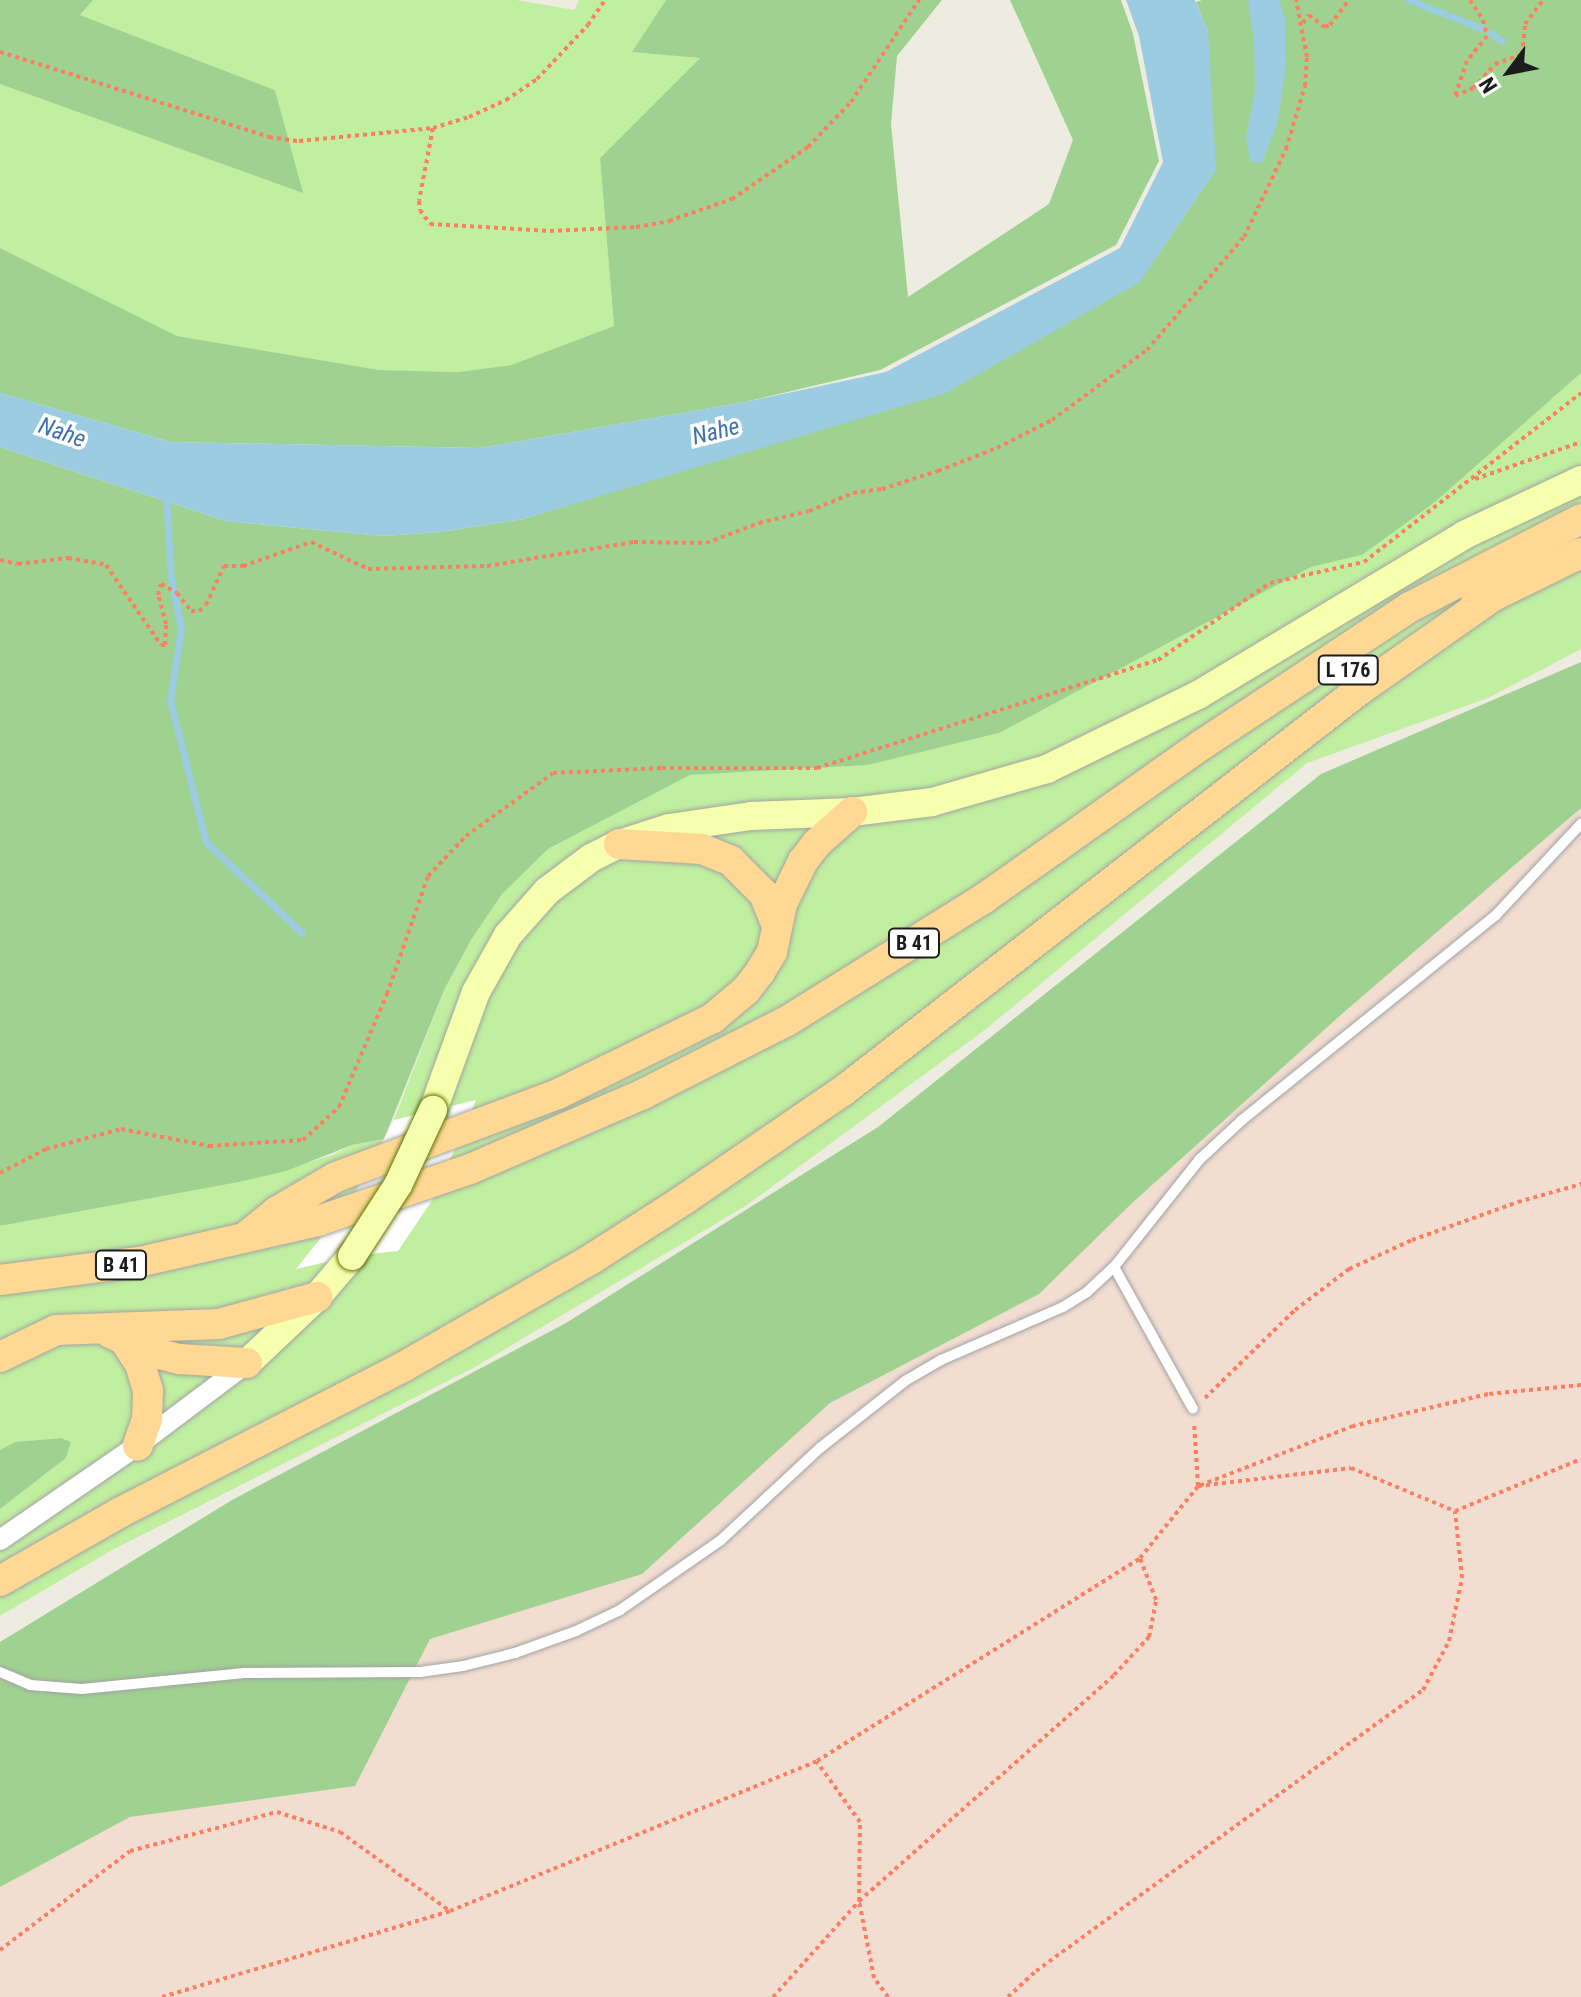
<!DOCTYPE html>
<html>
<head>
<meta charset="utf-8">
<style>
  body { margin:0 }
  #map { position:relative; width:1581px; height:1997px; overflow:hidden; background:#eeebe0; font-family:"Roboto Condensed",sans-serif }
  div>[style] { position:absolute }
  [style*='--x'] { left:calc(var(--x)*1px); top:calc(var(--y)*1px); width:calc(var(--w)*1px); rotate:calc(var(--a)*1deg) }
  .military>* { inset:0; background:#f2ddd1 }
  .grass>* { inset:0; background:#c0efa0 }
  .forest>* { inset:0; background:#9fd290 }
  .water>* { inset:0; background:#9bcce1 }
  .pier>* { inset:0; background:#fff }
  .stream>* { height:7px; margin:-3.5px; padding:0 3.5px; transform-origin:3.5px; border-radius:3.5px; background:#9bcce1 }
  .path>* { height:4px; margin-top:-2px; transform-origin:0; background:repeating-linear-gradient(90deg,#ff7d60 0 4px,transparent 0 8px) }
  .roads { filter:drop-shadow(0 0 2px #a3a3a3) drop-shadow(0 0 2px #a3a3a3) }
  .lane>* { height:10px; margin:-5px; padding:0 5px; transform-origin:5px; border-radius:5px; background:#fff }
  .street>* { height:20px; margin:-10px; padding:0 10px; transform-origin:10px; border-radius:10px; background:#fff }
  .secondary>* { height:28px; margin:-14px; padding:0 14px; transform-origin:14px; border-radius:14px; background:#f5ffad }
  .primary>* { height:30px; margin:-15px; padding:0 15px; transform-origin:15px; border-radius:15px; background:#ffd994 }
  .bridges { filter:drop-shadow(0 0 2px #607500) drop-shadow(0 0 2px #607500) }
  .secondary-bridge>* { height:28px; margin:-14px; padding:0 14px; transform-origin:14px; border-radius:14px; background:#f5ffad }
  span { translate:-50% -50%; white-space:nowrap; text-align:center; line-height:1.15; -webkit-text-stroke:7px #fff; paint-order:stroke }
  .shield-label span { padding:2px 6px; background:#fff; border:2px solid; border-radius:6px; -webkit-text-stroke-width:0 }
  .shield-label { font-size:20px; color:#1c1c1c; font-weight:700 }
  .water-label { font-size:24px; color:#4071b4; font-style:italic }
  .north { position:absolute; left:1469px; top:32px; width:80px; height:80px; -webkit-text-stroke:6px #fff; paint-order:stroke; rotate:238deg; font-size:22px; font-weight:700; line-height:32px; text-align:center; color:#1c1c1c }
  .north::after { content:''; display:block; margin:auto; width:28px; height:36px; background:#1c1c1c; clip-path:polygon(50% 0,100% 100%,50% 72%,0 100%) }
</style>
</head>
<body>
<div id="map">
  <div class="military">
    <i style="clip-path:polygon(1581px 686px,1581px 1997px,0 1997px,0 1688px,596px 1362px)"></i>
  </div>
  <div class="grass">
    <i style="clip-path:polygon(93px 0,516px 0,574px 10px,579px 0,666px 0,633px 51px,700px 58px,600px 158px,614px 326px,511px 365px,458px 372px,379px 370px,177px 336px,0 248px,0 84px,302px 192px,275px 90px,80px 15px)"></i>
    <i style="clip-path:polygon(1581px 373px,1581px 649px,1488px 698px,1307px 763px,986px 1029px,747px 1205px,475px 1367px,112px 1550px,0 1616px,0 1509px,66px 1458px,71px 1442px,61px 1438px,15px 1442px,0 1450px,0 1226px,239px 1182px,333px 1155px,352px 1145px,384px 1139px,351px 1200px,297px 1268px,352px 1256px,433px 1199px,476px 1101px,394px 1120px,445px 988px,471px 940px,502px 894px,548px 849px,690px 775px,868px 765px,999px 733px,1311px 567px,1362px 555px,1435px 501px)"></i>
  </div>
  <div class="forest">
    <i style="clip-path:polygon(0 0,93px 0,80px 15px,275px 90px,303px 193px,0 84px)"></i>
    <i style="clip-path:polygon(666px 0,942px 0,897px 56px,891px 124px,908px 297px,1049px 204px,1073px 140px,1010px 0,1121px 0,1133px 34px,1159px 161px,1116px 245px,880px 370px,745px 402px,480px 448px,171px 442px,0 393px,0 248px,177px 336px,379px 370px,458px 372px,511px 365px,614px 326px,600px 158px,700px 58px,632px 52px)"></i>
    <i style="clip-path:polygon(1202px 0,1581px 0,1581px 373px,1435px 502px,1362px 555px,1311px 567px,999px 733px,868px 765px,690px 775px,548px 849px,502px 894px,471px 940px,445px 988px,384px 1139px,352px 1145px,286px 1171px,239px 1182px,0 1226px,0 447px,226px 521px,383px 536px,441px 532px,523px 519px,680px 471px,1140px 282px,1208px 32px,1196px 2px)"></i>
    <i style="clip-path:polygon(1581px 662px,1581px 808px,1343px 1013px,1131px 1204px,1039px 1294px,830px 1403px,642px 1574px,430px 1639px,355px 1786px,130px 1817px,0 1887px,0 1642px,232px 1500px,566px 1323px,878px 1127px,1321px 774px)"></i>
    <i style="clip-path:polygon(61px 1438px,71px 1442px,66px 1458px,0 1509px,0 1450px,15px 1442px)"></i>
  </div>
  <div class="water">
    <i style="clip-path:polygon(1126px 0,1195px 0,1208px 32px,1216px 170px,1140px 282px,946px 393px,523px 519px,441px 532px,383px 536px,226px 521px,0 447px,0 393px,171px 442px,480px 448px,745px 402px,886px 372px,1120px 248px,1163px 162px,1139px 36px)"></i>
    <i style="clip-path:polygon(1248px 0,1279px 0,1285px 18px,1286px 67px,1277px 124px,1262px 163px,1250px 161px,1246px 137px,1255px 91px,1254px 41px)"></i>
  </div>
  <div class="pier">
    <i style="clip-path:polygon(476px 1100px,433px 1199px,398px 1251px,352px 1256px,296px 1269px,351px 1200px,394px 1120px)"></i>
  </div>
  <div class="stream">
    <i style="--x:1409;--y:0;--w:77;--a:21.3"></i>
    <i style="--x:1490;--y:33;--w:14;--a:34"></i>
    <i style="--x:166;--y:495;--w:83;--a:86.6"></i>
    <i style="--x:171;--y:578;--w:52;--a:78.9"></i>
    <i style="--x:181;--y:629;--w:72;--a:98.8"></i>
    <i style="--x:170;--y:700;--w:146;--a:75.8"></i>
    <i style="--x:206;--y:842;--w:132;--a:43.5"></i>
  </div>
  <div class="path">
    <i style="--x:1470;--y:0;--w:24;--a:57"></i>
    <i style="--x:1483;--y:20;--w:16;--a:76"></i>
    <i style="--x:1487;--y:36;--w:32;--a:129"></i>
    <i style="--x:1467;--y:61;--w:37;--a:109"></i>
    <i style="--x:1455;--y:96;--w:20;--a:-24"></i>
    <i style="--x:1473;--y:88;--w:33;--a:-47"></i>
    <i style="--x:1495;--y:64;--w:29;--a:-20"></i>
    <i style="--x:1522;--y:54;--w:30;--a:-84"></i>
    <i style="--x:1525;--y:24;--w:30;--a:-53"></i>
    <i style="--x:1303;--y:23;--w:10;--a:-53"></i>
    <i style="--x:1309;--y:15;--w:20;--a:37"></i>
    <i style="--x:1325;--y:27;--w:5;--a:-22"></i>
    <i style="--x:1330;--y:25;--w:31;--a:-53"></i>
    <i style="--x:0;--y:52;--w:282;--a:17.5"></i>
    <i style="--x:269;--y:137;--w:30;--a:8"></i>
    <i style="--x:299;--y:141;--w:135;--a:-5.5"></i>
    <i style="--x:433;--y:128;--w:38;--a:-17"></i>
    <i style="--x:469;--y:117;--w:41;--a:-24.7"></i>
    <i style="--x:506;--y:100;--w:37;--a:-34"></i>
    <i style="--x:537;--y:79;--w:74;--a:-46.6"></i>
    <i style="--x:588;--y:25;--w:30;--a:-56"></i>
    <i style="--x:433;--y:128;--w:74;--a:100.9"></i>
    <i style="--x:419;--y:201;--w:9;--a:84"></i>
    <i style="--x:420;--y:210;--w:17;--a:54"></i>
    <i style="--x:430;--y:224;--w:120;--a:3.3"></i>
    <i style="--x:550;--y:231;--w:86;--a:-2.7"></i>
    <i style="--x:636;--y:227;--w:34;--a:-10"></i>
    <i style="--x:669;--y:221;--w:67;--a:-19.2"></i>
    <i style="--x:732;--y:199;--w:92;--a:-34.4"></i>
    <i style="--x:808;--y:147;--w:62;--a:-46.3"></i>
    <i style="--x:851;--y:102;--w:123;--a:-56.3"></i>
    <i style="--x:1475;--y:479;--w:112;--a:-19.2"></i>
    <i style="--x:0;--y:560;--w:18;--a:13"></i>
    <i style="--x:18;--y:564;--w:50;--a:-6.8"></i>
    <i style="--x:68;--y:558;--w:39;--a:10"></i>
    <i style="--x:106;--y:565;--w:97;--a:55.5"></i>
    <i style="--x:161;--y:645;--w:4;--a:0"></i>
    <i style="--x:165;--y:645;--w:21;--a:-87"></i>
    <i style="--x:166;--y:624;--w:30;--a:-105"></i>
    <i style="--x:158;--y:595;--w:11;--a:-75"></i>
    <i style="--x:161;--y:584;--w:18;--a:29"></i>
    <i style="--x:177;--y:593;--w:23;--a:52"></i>
    <i style="--x:191;--y:611;--w:8;--a:0"></i>
    <i style="--x:199;--y:611;--w:9;--a:-41"></i>
    <i style="--x:206;--y:605;--w:43;--a:-65.2"></i>
    <i style="--x:224;--y:566;--w:19;--a:0"></i>
    <i style="--x:243;--y:566;--w:72;--a:-19.4"></i>
    <i style="--x:311;--y:542;--w:63;--a:25.3"></i>
    <i style="--x:368;--y:569;--w:119;--a:-1.4"></i>
    <i style="--x:487;--y:566;--w:149;--a:-9.3"></i>
    <i style="--x:634;--y:542;--w:72;--a:0.8"></i>
    <i style="--x:706;--y:543;--w:57;--a:-20.7"></i>
    <i style="--x:759;--y:523;--w:51;--a:-13.5"></i>
    <i style="--x:809;--y:511;--w:48;--a:-22.2"></i>
    <i style="--x:853;--y:493;--w:29;--a:-8"></i>
    <i style="--x:882;--y:489;--w:59;--a:-17.8"></i>
    <i style="--x:938;--y:471;--w:63;--a:-21.3"></i>
    <i style="--x:997;--y:448;--w:62;--a:-27"></i>
    <i style="--x:1052;--y:420;--w:118;--a:-36.4"></i>
    <i style="--x:1147;--y:350;--w:149;--a:-49.4"></i>
    <i style="--x:1244;--y:237;--w:98;--a:-64.5"></i>
    <i style="--x:1286;--y:149;--w:66;--a:-73.2"></i>
    <i style="--x:1305;--y:86;--w:29;--a:-86"></i>
    <i style="--x:1307;--y:57;--w:58;--a:-100.9"></i>
    <i style="--x:0;--y:1173;--w:52;--a:-27.6"></i>
    <i style="--x:46;--y:1149;--w:78;--a:-14.9"></i>
    <i style="--x:121;--y:1129;--w:90;--a:10.9"></i>
    <i style="--x:209;--y:1146;--w:94;--a:-3.7"></i>
    <i style="--x:303;--y:1140;--w:49;--a:-42.5"></i>
    <i style="--x:339;--y:1107;--w:123;--a:-67"></i>
    <i style="--x:387;--y:994;--w:125;--a:-70.8"></i>
    <i style="--x:428;--y:876;--w:55;--a:-46.5"></i>
    <i style="--x:466;--y:836;--w:107;--a:-35.9"></i>
    <i style="--x:553;--y:773;--w:109;--a:-2.6"></i>
    <i style="--x:662;--y:768;--w:155;--a:0"></i>
    <i style="--x:817;--y:768;--w:358;--a:-17.6"></i>
    <i style="--x:1158;--y:660;--w:136;--a:-34.5"></i>
    <i style="--x:1270;--y:583;--w:96;--a:-12.6"></i>
    <i style="--x:1364;--y:562;--w:275;--a:-37.9"></i>
    <i style="--x:1581;--y:1385;--w:93;--a:174.5"></i>
    <i style="--x:1488;--y:1394;--w:139;--a:166.7"></i>
    <i style="--x:1353;--y:1426;--w:166;--a:158.8"></i>
    <i style="--x:1198;--y:1486;--w:154;--a:-6.7"></i>
    <i style="--x:1351;--y:1468;--w:113;--a:22.5"></i>
    <i style="--x:1455;--y:1511;--w:136;--a:-22.4"></i>
    <i style="--x:1205;--y:1398;--w:126;--a:-44.4"></i>
    <i style="--x:1295;--y:1310;--w:68;--a:-37.2"></i>
    <i style="--x:1349;--y:1269;--w:69;--a:-24.7"></i>
    <i style="--x:1412;--y:1240;--w:113;--a:-19.7"></i>
    <i style="--x:1518;--y:1202;--w:66;--a:-15.9"></i>
    <i style="--x:0;--y:1950;--w:163;--a:-37.3"></i>
    <i style="--x:130;--y:1851;--w:152;--a:-14.9"></i>
    <i style="--x:277;--y:1812;--w:66;--a:17.6"></i>
    <i style="--x:340;--y:1832;--w:135;--a:35.7"></i>
    <i style="--x:162;--y:1997;--w:301;--a:-16.6"></i>
    <i style="--x:450;--y:1911;--w:396;--a:-22.2"></i>
    <i style="--x:817;--y:1761;--w:381;--a:-32.1"></i>
    <i style="--x:1140;--y:1558;--w:92;--a:-51.1"></i>
    <i style="--x:1198;--y:1486;--w:64;--a:-93.6"></i>
    <i style="--x:773;--y:1997;--w:129;--a:-48.1"></i>
    <i style="--x:859;--y:1901;--w:79;--a:-89.3"></i>
    <i style="--x:860;--y:1822;--w:74;--a:-125.6"></i>
    <i style="--x:888;--y:1997;--w:24;--a:-126"></i>
    <i style="--x:874;--y:1978;--w:78;--a:-101"></i>
    <i style="--x:859;--y:1901;--w:341;--a:-41.5"></i>
    <i style="--x:1114;--y:1675;--w:52;--a:-47.4"></i>
    <i style="--x:1149;--y:1637;--w:38;--a:-79"></i>
    <i style="--x:1156;--y:1600;--w:45;--a:-110.9"></i>
    <i style="--x:1008;--y:1997;--w:38;--a:-43"></i>
    <i style="--x:1036;--y:1971;--w:478;--a:-36"></i>
    <i style="--x:1423;--y:1690;--w:55;--a:-62"></i>
    <i style="--x:1449;--y:1641;--w:64;--a:-78.3"></i>
    <i style="--x:1462;--y:1578;--w:67;--a:-96"></i>
  </div>
  <div class="roads">
    <div class="lane">
      <i style="--x:1114;--y:1267;--w:162;--a:60.9"></i>
      <i style="--x:0;--y:1672;--w:33;--a:23"></i>
      <i style="--x:30;--y:1685;--w:52;--a:4.4"></i>
      <i style="--x:82;--y:1689;--w:163;--a:-5.6"></i>
      <i style="--x:244;--y:1673;--w:176;--a:-0.3"></i>
      <i style="--x:420;--y:1672;--w:43;--a:-7.9"></i>
      <i style="--x:463;--y:1666;--w:54;--a:-14"></i>
      <i style="--x:515;--y:1653;--w:65;--a:-19.8"></i>
      <i style="--x:576;--y:1631;--w:49;--a:-25.5"></i>
      <i style="--x:620;--y:1610;--w:123;--a:-34.7"></i>
      <i style="--x:721;--y:1540;--w:135;--a:-42.9"></i>
      <i style="--x:820;--y:1448;--w:108;--a:-38.2"></i>
      <i style="--x:905;--y:1381;--w:42;--a:-30.3"></i>
      <i style="--x:941;--y:1360;--w:133;--a:-23.5"></i>
      <i style="--x:1063;--y:1307;--w:28;--a:-32"></i>
      <i style="--x:1087;--y:1292;--w:37;--a:-43"></i>
      <i style="--x:1114;--y:1267;--w:137;--a:-51.5"></i>
      <i style="--x:1199;--y:1160;--w:59;--a:-42.9"></i>
      <i style="--x:1242;--y:1120;--w:326;--a:-38.9"></i>
      <i style="--x:1496;--y:915;--w:125;--a:-47"></i>
    </div>
    <div class="street">
      <i style="--x:0;--y:1540;--w:168;--a:-34.5"></i>
      <i style="--x:138;--y:1445;--w:136;--a:-37"></i>
    </div>
    <div class="secondary">
      <i style="--x:433;--y:1110;--w:126;--a:-70"></i>
      <i style="--x:476;--y:992;--w:65;--a:-60.7"></i>
      <i style="--x:508;--y:935;--w:59;--a:-48.4"></i>
      <i style="--x:547;--y:891;--w:55;--a:-36.9"></i>
      <i style="--x:591;--y:858;--w:31;--a:-27"></i>
      <i style="--x:619;--y:844;--w:52;--a:-17.7"></i>
      <i style="--x:669;--y:828;--w:83;--a:-8.3"></i>
      <i style="--x:751;--y:816;--w:101;--a:-2.3"></i>
      <i style="--x:852;--y:812;--w:81;--a:-7.1"></i>
      <i style="--x:932;--y:802;--w:120;--a:-16"></i>
      <i style="--x:1047;--y:769;--w:168;--a:-26.1"></i>
      <i style="--x:1198;--y:695;--w:310;--a:-31"></i>
      <i style="--x:1464;--y:535;--w:129;--a:-25.2"></i>
      <i style="--x:247;--y:1363;--w:96;--a:-43.3"></i>
      <i style="--x:317;--y:1297;--w:54;--a:-49.5"></i>
    </div>
    <div class="primary">
      <i style="--x:1475;--y:605;--w:118;--a:-26.1"></i>
      <i style="--x:619;--y:844;--w:83;--a:3.4"></i>
      <i style="--x:702;--y:849;--w:31;--a:22"></i>
      <i style="--x:731;--y:861;--w:47;--a:45"></i>
      <i style="--x:764;--y:894;--w:35;--a:68"></i>
      <i style="--x:248;--y:1235;--w:36;--a:-39"></i>
      <i style="--x:276;--y:1212;--w:69;--a:-30.3"></i>
      <i style="--x:336;--y:1177;--w:237;--a:-20.5"></i>
      <i style="--x:558;--y:1094;--w:173;--a:-26.1"></i>
      <i style="--x:713;--y:1018;--w:43;--a:-40.3"></i>
      <i style="--x:746;--y:990;--w:23;--a:-52"></i>
      <i style="--x:760;--y:972;--w:23;--a:-59"></i>
      <i style="--x:772;--y:952;--w:49;--a:-78.2"></i>
      <i style="--x:782;--y:904;--w:48;--a:-64"></i>
      <i style="--x:803;--y:861;--w:23;--a:-52"></i>
      <i style="--x:817;--y:843;--w:47;--a:-41.5"></i>
      <i style="--x:0;--y:1280;--w:140;--a:-7.4"></i>
      <i style="--x:139;--y:1262;--w:184;--a:-12.9"></i>
      <i style="--x:318;--y:1221;--w:161;--a:-18.9"></i>
      <i style="--x:470;--y:1169;--w:189;--a:-23.4"></i>
      <i style="--x:643;--y:1094;--w:161;--a:-26.9"></i>
      <i style="--x:787;--y:1021;--w:231;--a:-31.9"></i>
      <i style="--x:983;--y:899;--w:269;--a:-35.2"></i>
      <i style="--x:1203;--y:744;--w:248;--a:-33.5"></i>
      <i style="--x:1410;--y:607;--w:192;--a:-27.2"></i>
      <i style="--x:110;--y:1333;--w:45;--a:24.9"></i>
      <i style="--x:151;--y:1352;--w:29;--a:14"></i>
      <i style="--x:179;--y:1359;--w:68;--a:3.4"></i>
      <i style="--x:125;--y:1341;--w:27;--a:57"></i>
      <i style="--x:140;--y:1364;--w:28;--a:73"></i>
      <i style="--x:148;--y:1391;--w:28;--a:92"></i>
      <i style="--x:147;--y:1419;--w:28;--a:109"></i>
      <i style="--x:0;--y:1357;--w:62;--a:-25.7"></i>
      <i style="--x:56;--y:1330;--w:163;--a:-2.1"></i>
      <i style="--x:219;--y:1324;--w:102;--a:-15.4"></i>
      <i style="--x:0;--y:1581;--w:139;--a:-29.7"></i>
      <i style="--x:121;--y:1512;--w:317;--a:-27.2"></i>
      <i style="--x:403;--y:1367;--w:219;--a:-29.8"></i>
      <i style="--x:593;--y:1258;--w:109;--a:-32.7"></i>
      <i style="--x:685;--y:1199;--w:191;--a:-34.4"></i>
      <i style="--x:843;--y:1091;--w:652;--a:-37.84"></i>
      <i style="--x:1358;--y:691;--w:165;--a:-35.1"></i>
    </div>
  </div>
  <div class="bridges">
    <div class="secondary-bridge">
      <i style="--x:352;--y:1256;--w:85;--a:-57.1"></i>
      <i style="--x:398;--y:1185;--w:83;--a:-65"></i>
    </div>
  </div>
  <div class="shield-label">
    <span style="left:1348px;top:670px">L 176</span>
    <span style="left:914px;top:943px">B 41</span>
    <span style="left:121px;top:1265px">B 41</span>
  </div>
  <div class="water-label">
    <span style="left:716px;top:432px;rotate:-14deg">Nahe</span>
    <span style="left:62px;top:433px;rotate:19deg">Nahe</span>
  </div>
  <div class="north">N</div>
</div>
</body>
</html>
